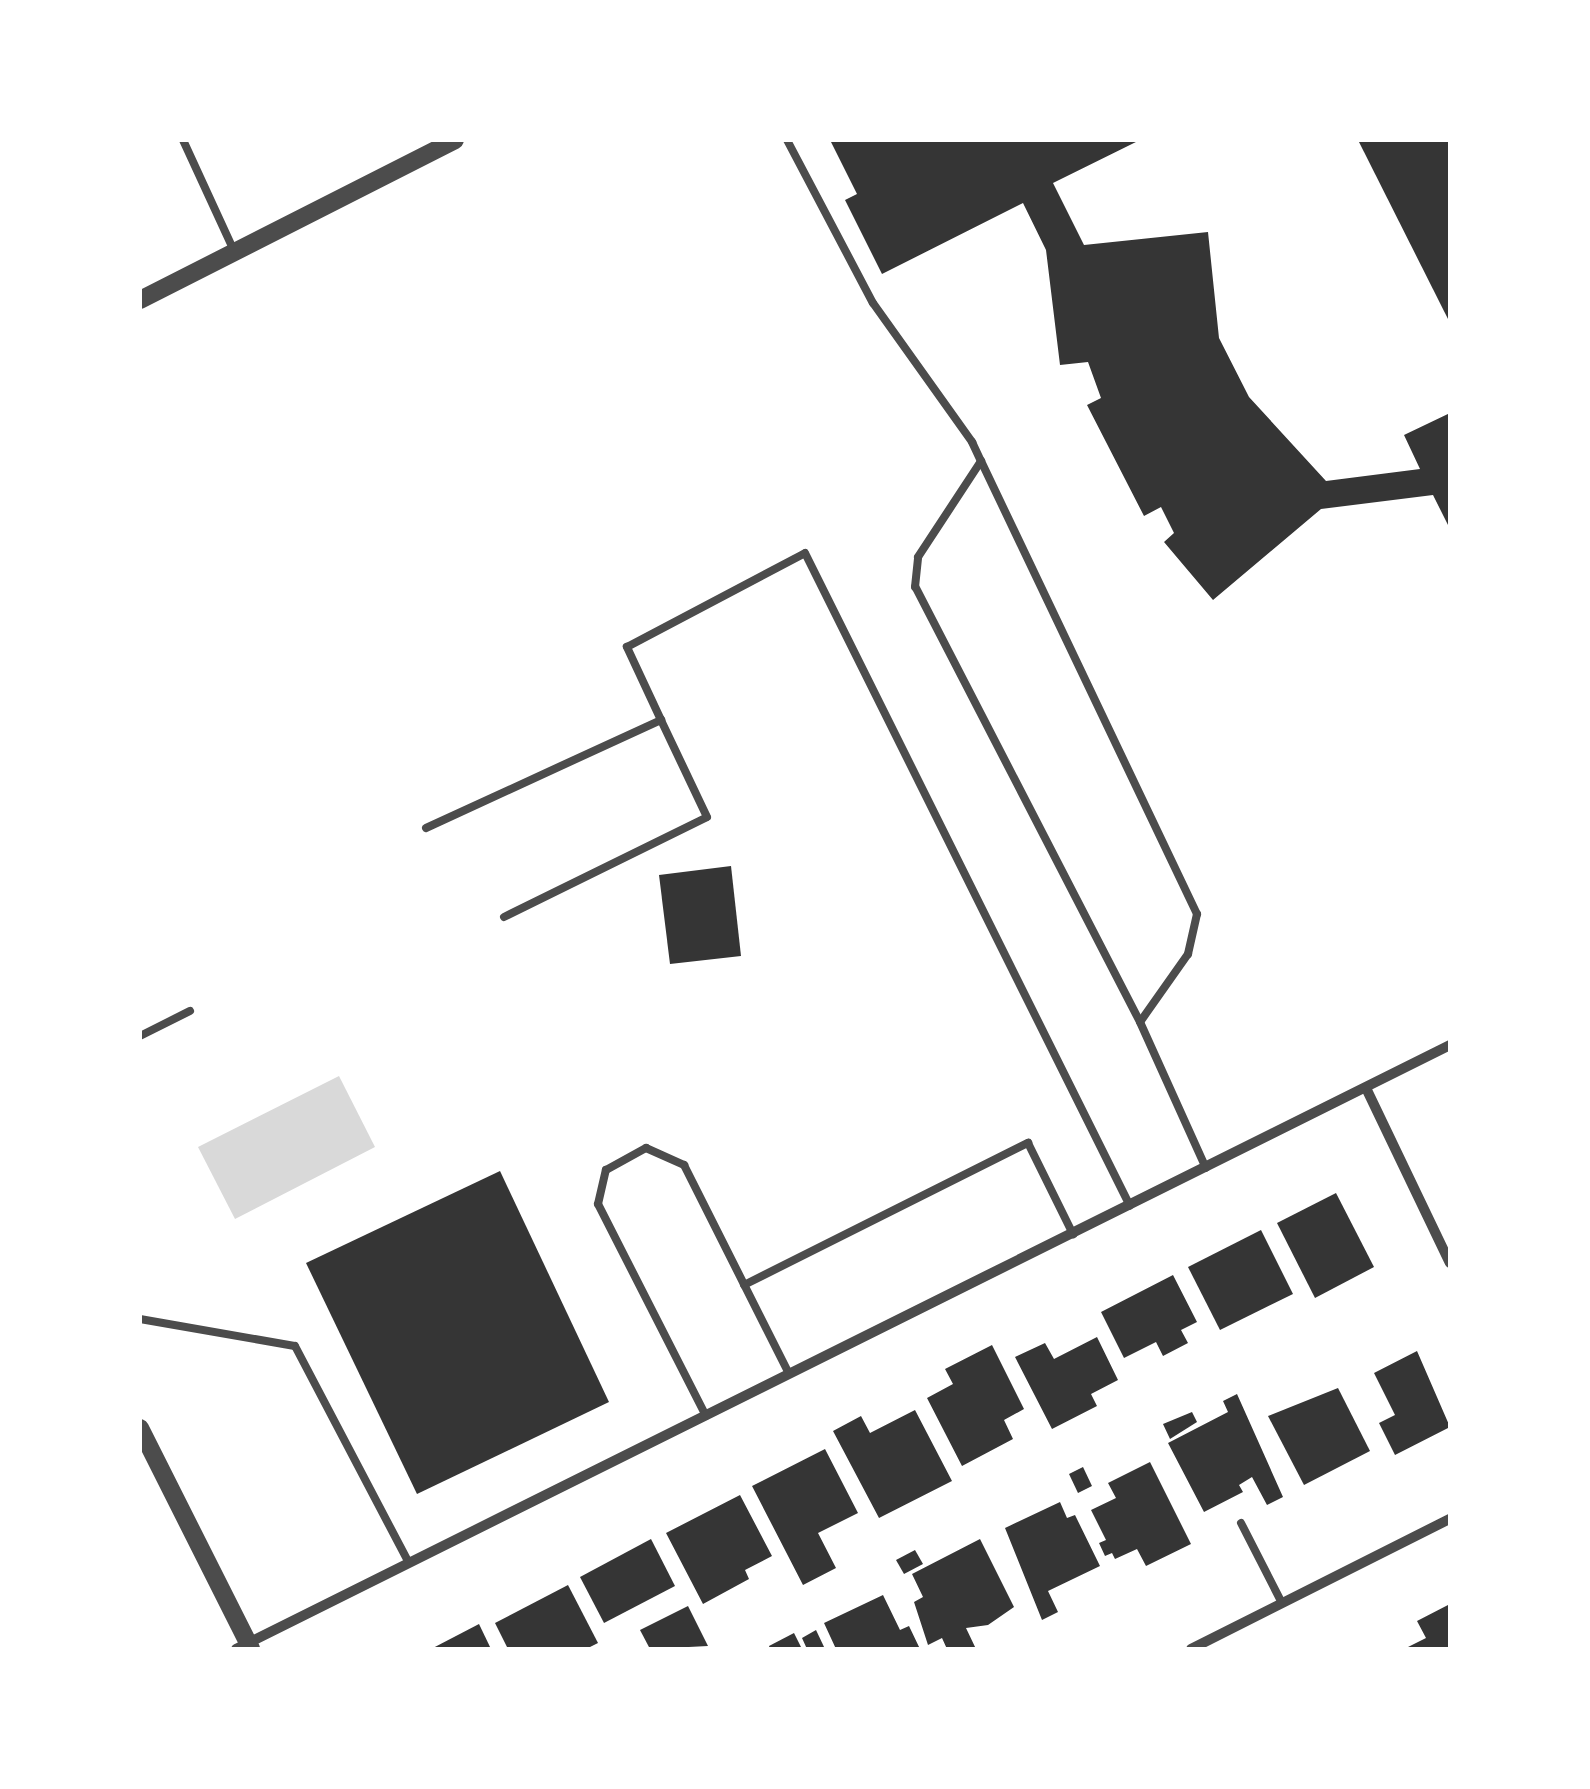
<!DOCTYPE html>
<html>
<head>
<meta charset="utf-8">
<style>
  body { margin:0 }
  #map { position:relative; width:1590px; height:1789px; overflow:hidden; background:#fff; font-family:Raleway,sans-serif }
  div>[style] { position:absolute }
  .water>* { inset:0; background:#d9d9d9 }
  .building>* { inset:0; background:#353535 }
  .service>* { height:8px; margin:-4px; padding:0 4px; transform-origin:4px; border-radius:4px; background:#4c4c4c }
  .minor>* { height:10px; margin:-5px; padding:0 5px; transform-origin:5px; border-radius:5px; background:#4c4c4c }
  .tertiary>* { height:18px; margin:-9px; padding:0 9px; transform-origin:9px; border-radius:9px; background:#4c4c4c }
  span { translate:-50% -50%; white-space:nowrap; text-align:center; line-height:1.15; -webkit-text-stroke:9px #fff; paint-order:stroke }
  .frame { position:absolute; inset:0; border:142px solid #fff; pointer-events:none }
</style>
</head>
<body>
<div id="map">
  <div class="water">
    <div style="clip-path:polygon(339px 1076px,375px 1147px,235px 1219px,198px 1147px)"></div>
  </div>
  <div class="building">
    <div style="clip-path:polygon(830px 140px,1140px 140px,1053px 183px,1084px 245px,1208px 232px,1219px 338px,1249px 397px,1326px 481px,1420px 469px,1404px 435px,1450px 413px,1450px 529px,1433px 495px,1321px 509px,1213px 600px,1164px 542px,1174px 533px,1161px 507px,1144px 516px,1087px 405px,1101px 398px,1088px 362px,1060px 365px,1046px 250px,1023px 203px,882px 274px,845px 200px,857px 194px)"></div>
    <div style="clip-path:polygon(1358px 140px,1450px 140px,1450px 323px)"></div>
    <div style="clip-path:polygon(731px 866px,741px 956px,670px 964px,659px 875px)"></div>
    <div style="clip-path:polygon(500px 1171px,609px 1402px,417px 1494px,306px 1263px)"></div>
    <div style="clip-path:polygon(1336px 1193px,1374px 1267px,1315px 1298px,1277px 1223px)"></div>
    <div style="clip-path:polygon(1261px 1230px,1293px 1294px,1220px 1330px,1188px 1267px)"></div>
    <div style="clip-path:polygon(1173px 1275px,1197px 1322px,1181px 1330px,1188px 1343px,1163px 1356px,1156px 1342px,1124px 1358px,1101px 1312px)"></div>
    <div style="clip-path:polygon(1097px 1337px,1118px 1380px,1091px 1394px,1097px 1406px,1052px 1429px,1015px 1357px,1045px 1343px,1054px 1359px)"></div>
    <div style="clip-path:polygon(992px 1345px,1024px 1409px,1004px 1420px,1013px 1439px,962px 1466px,927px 1398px,953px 1384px,945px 1369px)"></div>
    <div style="clip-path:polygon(1417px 1351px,1450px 1427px,1395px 1455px,1379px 1423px,1395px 1415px,1374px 1373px)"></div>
    <div style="clip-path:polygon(1338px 1388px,1370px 1451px,1304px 1485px,1268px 1416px)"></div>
    <div style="clip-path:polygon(1237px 1394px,1283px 1497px,1267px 1505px,1252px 1477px,1239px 1485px,1243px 1492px,1204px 1512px,1168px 1443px,1228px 1412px,1223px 1401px)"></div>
    <div style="clip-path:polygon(915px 1410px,952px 1481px,879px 1518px,833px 1431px,861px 1416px,870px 1433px)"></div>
    <div style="clip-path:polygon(1192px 1412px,1197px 1422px,1170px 1439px,1163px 1424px)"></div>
    <div style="clip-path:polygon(825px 1449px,858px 1513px,818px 1533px,836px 1568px,803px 1585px,752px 1486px)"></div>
    <div style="clip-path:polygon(1150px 1462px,1191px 1544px,1146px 1566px,1137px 1549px,1115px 1559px,1112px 1553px,1105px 1556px,1099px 1543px,1106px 1540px,1091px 1510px,1116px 1498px,1108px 1483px)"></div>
    <div style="clip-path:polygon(1083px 1467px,1092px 1486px,1078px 1493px,1069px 1474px)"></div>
    <div style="clip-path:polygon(740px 1495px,772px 1556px,745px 1570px,749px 1579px,703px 1604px,666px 1533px)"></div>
    <div style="clip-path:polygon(1060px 1502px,1067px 1518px,1075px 1515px,1100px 1566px,1048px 1591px,1058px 1612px,1042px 1620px,1005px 1528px)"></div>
    <div style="clip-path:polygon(651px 1539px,675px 1586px,604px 1623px,580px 1577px)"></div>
    <div style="clip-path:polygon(980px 1539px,1014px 1607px,988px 1625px,966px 1628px,976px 1649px,947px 1649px,942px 1638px,928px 1645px,914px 1602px,923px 1597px,912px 1574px)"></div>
    <div style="clip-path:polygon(915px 1550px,923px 1564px,904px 1574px,896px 1560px)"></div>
    <div style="clip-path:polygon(568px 1585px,598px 1643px,586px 1649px,508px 1649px,495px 1623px)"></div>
    <div style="clip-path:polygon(883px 1595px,900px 1630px,909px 1626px,920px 1649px,836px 1649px,824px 1623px)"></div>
    <div style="clip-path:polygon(1448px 1605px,1450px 1649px,1404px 1649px,1426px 1638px,1417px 1621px)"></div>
    <div style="clip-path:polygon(688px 1606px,708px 1646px,650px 1649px,640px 1630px)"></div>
    <div style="clip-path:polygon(479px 1624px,491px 1649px,431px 1649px)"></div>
    <div style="clip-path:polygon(816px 1630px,825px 1649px,807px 1649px,802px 1638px)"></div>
    <div style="clip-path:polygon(794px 1633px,802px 1649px,770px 1649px,769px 1646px)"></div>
  </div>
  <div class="service">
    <div style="left:183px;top:140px;width:124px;rotate:65.3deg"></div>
    <div style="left:787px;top:140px;width:184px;rotate:62.2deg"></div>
    <div style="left:873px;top:303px;width:171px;rotate:54.5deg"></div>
    <div style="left:972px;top:442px;width:21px;rotate:65deg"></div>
    <div style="left:981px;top:461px;width:502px;rotate:64.51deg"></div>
    <div style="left:1197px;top:914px;width:41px;rotate:102.7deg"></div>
    <div style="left:1188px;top:954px;width:83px;rotate:125.2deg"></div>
    <div style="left:1140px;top:1022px;width:490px;rotate:-117.3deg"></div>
    <div style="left:915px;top:587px;width:30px;rotate:-84deg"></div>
    <div style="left:918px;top:557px;width:115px;rotate:-56.7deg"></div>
    <div style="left:426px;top:828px;width:259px;rotate:-24.7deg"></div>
    <div style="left:661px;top:720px;width:81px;rotate:-115deg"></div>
    <div style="left:627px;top:647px;width:201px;rotate:-27.8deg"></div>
    <div style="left:805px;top:553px;width:729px;rotate:63.54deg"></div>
    <div style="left:504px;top:917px;width:226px;rotate:-26.2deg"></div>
    <div style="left:707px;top:817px;width:107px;rotate:-115.4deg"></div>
    <div style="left:1140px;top:1022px;width:160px;rotate:65.7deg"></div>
    <div style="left:140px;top:1036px;width:56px;rotate:-26.6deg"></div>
    <div style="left:744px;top:1285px;width:318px;rotate:-26.6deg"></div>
    <div style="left:1028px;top:1143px;width:102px;rotate:63.7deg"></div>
    <div style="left:140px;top:1319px;width:157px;rotate:9.9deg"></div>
    <div style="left:295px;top:1346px;width:245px;rotate:62.3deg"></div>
    <div style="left:706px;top:1416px;width:238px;rotate:-117deg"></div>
    <div style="left:598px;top:1204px;width:35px;rotate:-77deg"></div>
    <div style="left:606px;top:1170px;width:46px;rotate:-28.8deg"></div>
    <div style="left:646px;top:1148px;width:42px;rotate:24.1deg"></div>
    <div style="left:684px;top:1165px;width:234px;rotate:63.3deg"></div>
    <div style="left:1241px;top:1523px;width:90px;rotate:62.9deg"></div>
  </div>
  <div class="minor">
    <div style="left:1366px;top:1088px;width:194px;rotate:64.4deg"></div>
    <div style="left:236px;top:1649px;width:1356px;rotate:-26.45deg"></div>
    <div style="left:1191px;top:1649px;width:290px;rotate:-26.7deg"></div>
  </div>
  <div class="tertiary">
    <div style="left:140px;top:300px;width:353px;rotate:-26.9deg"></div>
    <div style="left:140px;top:1428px;width:247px;rotate:63.3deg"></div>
  </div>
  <div class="frame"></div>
</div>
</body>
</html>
